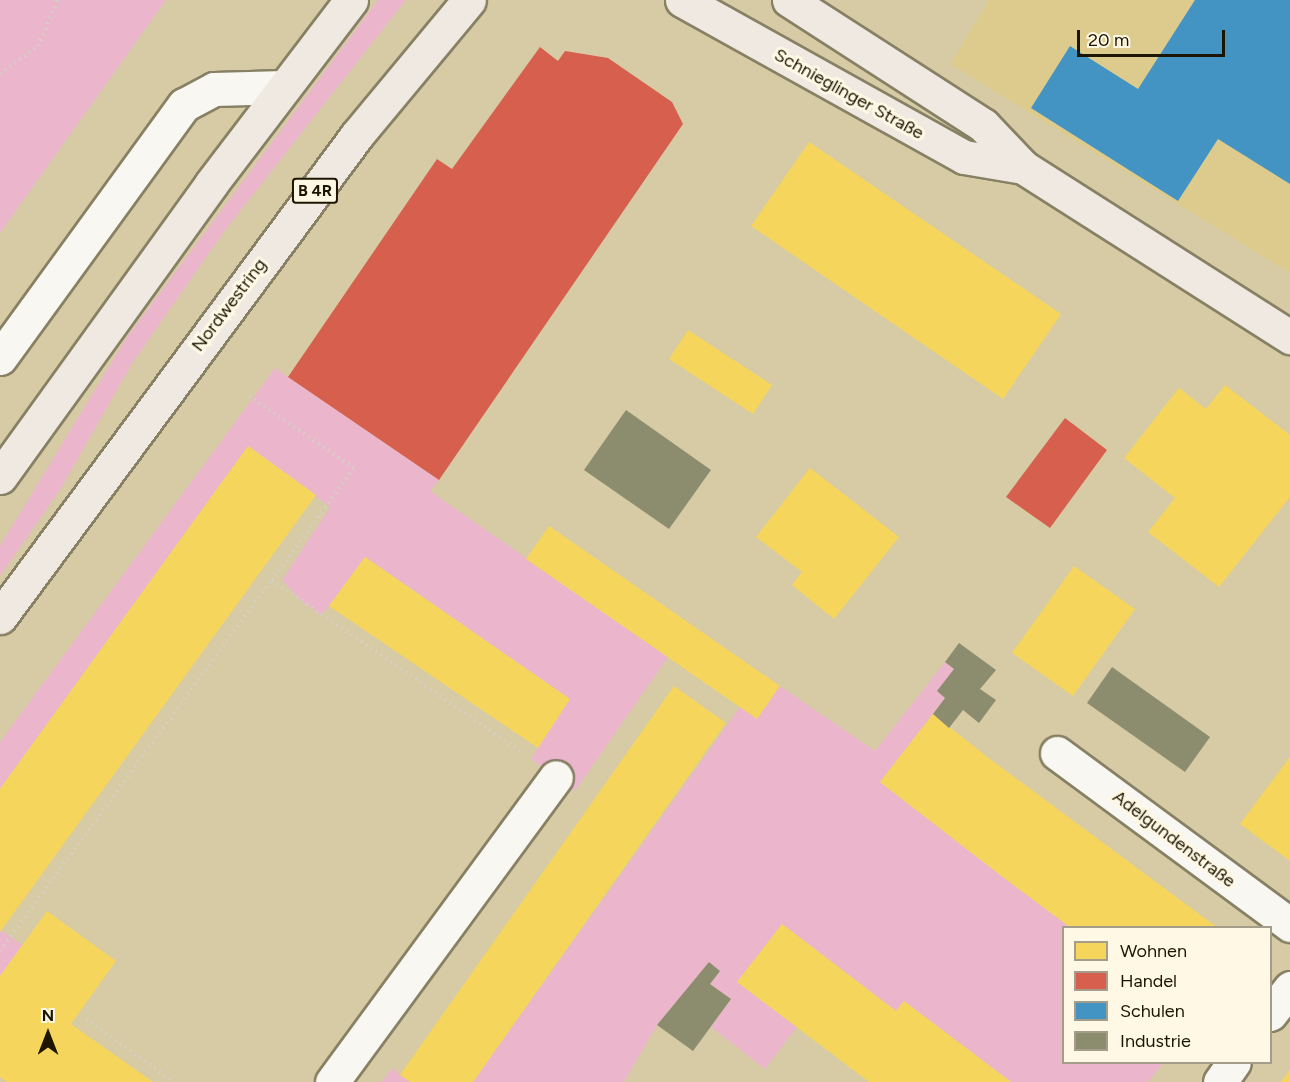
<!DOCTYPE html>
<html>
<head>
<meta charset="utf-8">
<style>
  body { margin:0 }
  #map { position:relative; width:1290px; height:1082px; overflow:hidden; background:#d6cba5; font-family:Figtree,sans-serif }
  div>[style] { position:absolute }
  .built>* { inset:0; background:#ddcb8e }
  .green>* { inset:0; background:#ebb6cc }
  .homes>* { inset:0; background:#f6d55c }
  .shops>* { inset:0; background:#d6604d }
  .schools>* { inset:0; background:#4393c3 }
  .industry>* { inset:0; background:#8c8c6e }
  .path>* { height:4px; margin-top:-2px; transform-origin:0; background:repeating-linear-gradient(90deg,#d4d0c4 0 1.5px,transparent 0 6px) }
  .roads { filter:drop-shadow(2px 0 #878064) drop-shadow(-2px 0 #878064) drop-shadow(0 2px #878064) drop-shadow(0 -2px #878064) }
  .minor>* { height:33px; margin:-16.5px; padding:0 16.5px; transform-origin:16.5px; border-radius:16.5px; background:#f9f7f2 }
  .major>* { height:33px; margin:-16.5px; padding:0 16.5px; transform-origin:16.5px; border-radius:16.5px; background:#f0e9e1 }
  span { translate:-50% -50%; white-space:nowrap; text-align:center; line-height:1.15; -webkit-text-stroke:6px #fef8e4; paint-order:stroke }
  .shield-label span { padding:2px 4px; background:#fef8e4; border:2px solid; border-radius:4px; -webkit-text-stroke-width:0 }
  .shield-label { font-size:16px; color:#1d1500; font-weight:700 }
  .street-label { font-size:18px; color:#1d1500 }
  .legend { position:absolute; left:1062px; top:926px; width:210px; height:138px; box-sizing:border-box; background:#fef8e4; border:2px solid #a49d89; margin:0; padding:8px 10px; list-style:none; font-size:18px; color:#1d1500 }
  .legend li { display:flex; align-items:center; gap:12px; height:30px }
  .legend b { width:30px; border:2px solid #a49d89 }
  .north { position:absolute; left:18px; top:1004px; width:60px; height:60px; -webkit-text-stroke:4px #fef8e4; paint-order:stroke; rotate:0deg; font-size:16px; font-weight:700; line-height:24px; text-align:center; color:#1d1500 }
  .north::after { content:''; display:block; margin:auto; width:21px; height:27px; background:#1d1500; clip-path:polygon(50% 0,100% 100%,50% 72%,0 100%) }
  .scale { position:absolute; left:1077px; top:30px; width:148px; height:27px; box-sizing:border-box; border:3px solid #1d1500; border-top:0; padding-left:8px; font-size:18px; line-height:21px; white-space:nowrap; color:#1d1500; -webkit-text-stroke:4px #fef8e4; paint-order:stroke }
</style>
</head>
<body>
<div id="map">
  <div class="built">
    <div style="clip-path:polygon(989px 0,1290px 0,1290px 273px,950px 64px)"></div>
  </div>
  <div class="green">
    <div style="clip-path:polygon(0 0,166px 0,0 233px)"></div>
    <div style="clip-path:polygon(378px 0,406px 0,226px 229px,133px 362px,60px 490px,0 576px,0 546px,127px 337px)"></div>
    <div style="clip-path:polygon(275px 368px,439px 480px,430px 491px,668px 657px,575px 791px,531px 759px,569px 699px,399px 580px,365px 557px,322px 615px,301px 601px,282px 580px,330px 507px,248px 447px,0 789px,0 742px)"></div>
    <div style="clip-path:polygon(945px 662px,954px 669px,945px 698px,880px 782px,1071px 927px,1064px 928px,1064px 1062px,1163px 1063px,1148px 1082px,1011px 1082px,904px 1001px,896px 1011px,782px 924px,738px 982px,797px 1027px,765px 1069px,711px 1027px,731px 999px,710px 984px,720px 971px,709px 962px,657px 1025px,624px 1082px,473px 1082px,740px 707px,757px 719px,780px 686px,875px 751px)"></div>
    <div style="clip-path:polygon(0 930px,23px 945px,0 976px)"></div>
    <div style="clip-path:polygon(392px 1068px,400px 1075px,410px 1082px,382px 1082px)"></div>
  </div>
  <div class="homes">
    <div style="clip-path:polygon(809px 142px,1061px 314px,1003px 399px,751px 226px)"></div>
    <div style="clip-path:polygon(688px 330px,772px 385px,753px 414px,669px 359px)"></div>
    <div style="clip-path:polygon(1225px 385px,1290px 435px,1290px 497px,1219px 587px,1148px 532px,1175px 498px,1124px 458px,1179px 388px,1206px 409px)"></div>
    <div style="clip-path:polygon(248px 446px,316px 495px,0 932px,0 789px)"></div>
    <div style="clip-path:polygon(810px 468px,899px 537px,834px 619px,792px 585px,802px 572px,756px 537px)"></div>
    <div style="clip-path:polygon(549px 526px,780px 686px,757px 719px,526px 559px)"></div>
    <div style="clip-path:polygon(365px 557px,570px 699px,538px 748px,329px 606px)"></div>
    <div style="clip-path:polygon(1074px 566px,1135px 609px,1073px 696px,1012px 653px)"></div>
    <div style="clip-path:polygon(674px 686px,726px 723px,473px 1082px,410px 1082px,400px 1075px)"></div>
    <div style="clip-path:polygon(933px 714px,990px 759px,1218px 928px,1071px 928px,1000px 875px,880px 782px)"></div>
    <div style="clip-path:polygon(1290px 757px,1290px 861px,1240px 824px)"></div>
    <div style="clip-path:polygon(47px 911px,116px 961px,71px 1024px,153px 1082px,7px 1082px,0 1077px,0 976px)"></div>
    <div style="clip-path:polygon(782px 924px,896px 1011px,904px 1001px,1011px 1082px,869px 1082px,737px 982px)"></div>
    <div style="clip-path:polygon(1290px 1070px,1290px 1082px,1281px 1082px)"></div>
  </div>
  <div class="shops">
    <div style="clip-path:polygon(540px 47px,558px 61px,565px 51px,608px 58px,672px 102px,683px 124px,439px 480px,288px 377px,437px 159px,452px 169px)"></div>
    <div style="clip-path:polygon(1065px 418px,1107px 450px,1050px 528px,1006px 497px)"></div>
  </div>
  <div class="schools">
    <div style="clip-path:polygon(1195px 0,1290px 0,1290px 184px,1218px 139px,1178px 201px,1031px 108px,1070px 46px,1138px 89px)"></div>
  </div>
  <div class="industry">
    <div style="clip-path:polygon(626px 410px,711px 470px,669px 529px,584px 470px)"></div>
    <div style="clip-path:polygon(959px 643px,996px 670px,980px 689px,996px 700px,979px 723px,963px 710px,949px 728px,933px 714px,945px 698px,937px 691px,954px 669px,945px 662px)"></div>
    <div style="clip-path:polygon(1112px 667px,1210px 737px,1185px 772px,1087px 703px)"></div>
    <div style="clip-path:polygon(709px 962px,720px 971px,710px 984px,731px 999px,693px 1051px,657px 1025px)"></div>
  </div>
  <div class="path">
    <div style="left:0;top:74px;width:47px;rotate:-36.4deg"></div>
    <div style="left:38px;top:46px;width:50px;rotate:-66.5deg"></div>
    <div style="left:249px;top:396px;width:127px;rotate:34.4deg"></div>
    <div style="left:354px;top:468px;width:139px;rotate:126.2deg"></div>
    <div style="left:0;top:951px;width:460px;rotate:-53.8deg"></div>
    <div style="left:272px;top:580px;width:303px;rotate:34.6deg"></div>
    <div style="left:86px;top:1019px;width:108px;rotate:35.6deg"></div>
  </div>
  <div class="roads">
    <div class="minor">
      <div style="left:0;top:358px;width:313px;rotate:-54deg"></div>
      <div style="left:184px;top:105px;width:34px;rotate:-28deg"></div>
      <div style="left:214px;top:89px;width:70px;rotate:-1.6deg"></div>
      <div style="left:1057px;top:753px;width:290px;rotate:36.4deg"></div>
      <div style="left:1270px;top:1014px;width:33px;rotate:-52deg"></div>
      <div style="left:332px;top:1082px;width:378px;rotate:-53.7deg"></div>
      <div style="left:1220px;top:1082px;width:24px;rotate:-55deg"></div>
    </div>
    <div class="major">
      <div style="left:682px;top:0;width:323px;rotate:29.1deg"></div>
      <div style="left:964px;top:157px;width:60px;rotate:9.6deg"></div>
      <div style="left:789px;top:0;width:231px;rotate:32.8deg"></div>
      <div style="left:983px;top:125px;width:58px;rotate:46.4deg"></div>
      <div style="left:1023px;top:167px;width:317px;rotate:32.5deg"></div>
      <div style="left:0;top:477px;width:361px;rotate:-54.2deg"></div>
      <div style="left:211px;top:184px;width:231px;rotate:-52.7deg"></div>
      <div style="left:0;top:617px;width:600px;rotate:-53.47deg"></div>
      <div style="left:357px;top:135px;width:175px;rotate:-50.3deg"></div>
    </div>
  </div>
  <div class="shield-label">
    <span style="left:315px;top:191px">B 4R</span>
  </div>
  <div class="street-label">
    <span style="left:849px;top:94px;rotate:29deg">Schnieglinger Straße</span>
    <span style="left:229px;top:305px;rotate:-53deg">Nordwestring</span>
    <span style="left:1174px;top:839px;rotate:37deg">Adelgundenstraße</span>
  </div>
  <ul class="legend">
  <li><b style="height:16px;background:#f6d55c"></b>Wohnen</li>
  <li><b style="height:16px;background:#d6604d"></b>Handel</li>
  <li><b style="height:16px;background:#4393c3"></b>Schulen</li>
  <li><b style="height:16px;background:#8c8c6e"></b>Industrie</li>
  </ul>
  <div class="north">N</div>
  <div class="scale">20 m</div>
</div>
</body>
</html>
